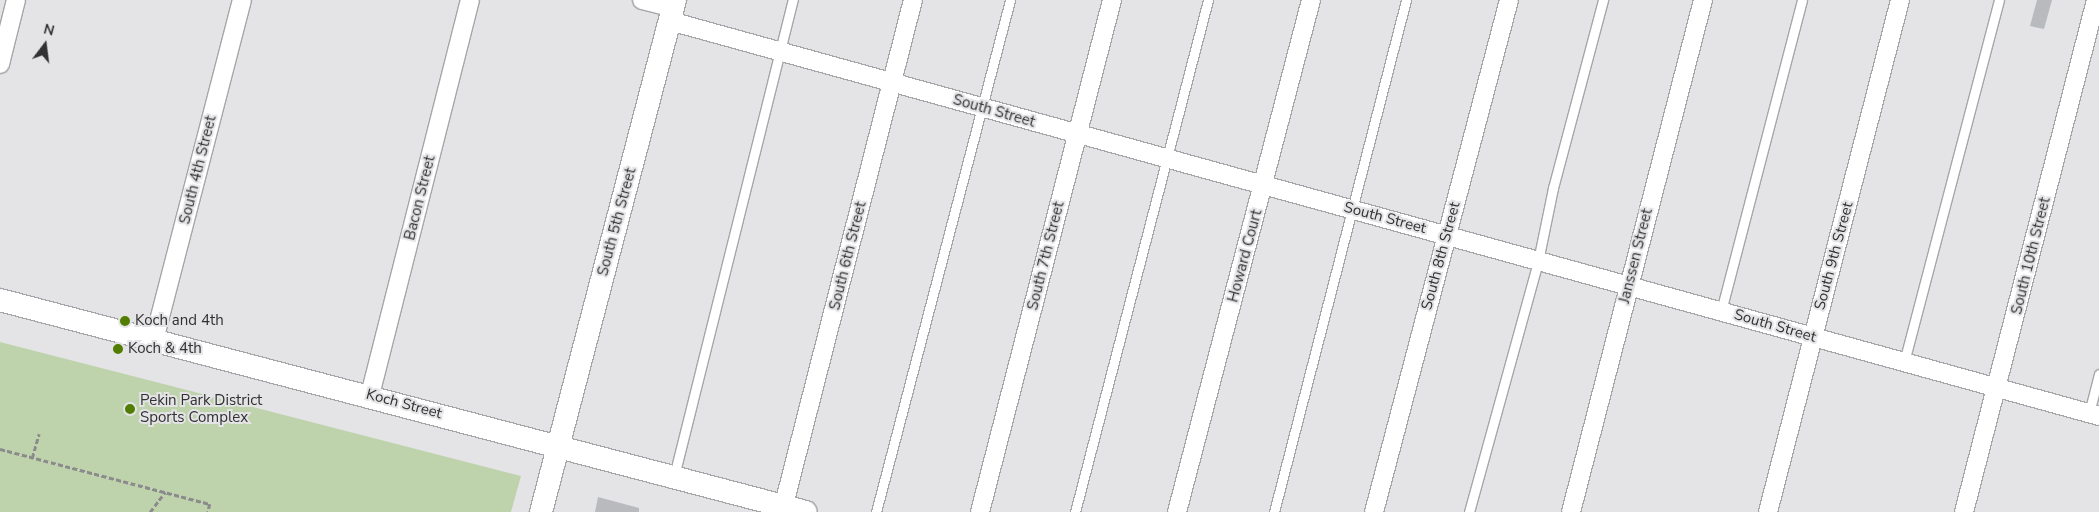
<!DOCTYPE html>
<html>
<head>
<meta charset="utf-8">
<style>
  body { margin:0 }
  #map { position:relative; width:2099px; height:512px; overflow:hidden; background:#e4e4e7; font-family:"Nunito Sans",sans-serif }
  div>[style] { position:absolute }
  .green>* { inset:0; background:#bed3ab }
  .building>* { inset:0; background:#b9babd }
  .path>* { height:2.5px; margin-top:-1.25px; transform-origin:0; background:repeating-linear-gradient(90deg,#8b8b8d 0 5px,transparent 0 7.5px) }
  .roads { filter:drop-shadow(1px 0 #a6a6a9) drop-shadow(-1px 0 #a6a6a9) drop-shadow(0 1px #a6a6a9) drop-shadow(0 -1px #a6a6a9) }
  .service>* { height:9px; margin:-4.5px; padding:0 4.5px; transform-origin:4.5px; border-radius:4.5px; background:#fff }
  .minor>* { height:18px; margin:-9px; padding:0 9px; transform-origin:9px; border-radius:9px; background:#fff }
  .tertiary>* { height:22px; margin:-11px; padding:0 11px; transform-origin:11px; border-radius:11px; background:#fff }
  .dots>* { width:14px; height:14px; translate:-50% -50%; box-sizing:border-box; border:2px solid #e4e4e7; border-radius:50% }
  span { translate:-50% -50%; white-space:nowrap; text-align:center; line-height:1.15; -webkit-text-stroke:4px #e4e4e7; paint-order:stroke }
  .street-label { font-size:15px; color:#313132 }
  .poi-label { font-size:15px; color:#313132 }
  .left { translate:0 -50%; text-align:left }
  .north { position:absolute; left:20px; top:20px; width:50px; height:50px; -webkit-text-stroke:4px #e4e4e7; paint-order:stroke; rotate:15deg; font-size:14px; font-weight:700; line-height:20px; text-align:center; color:#313132 }
  .north::after { content:''; display:block; margin:auto; width:18px; height:22px; background:#313132; clip-path:polygon(50% 0,100% 100%,50% 72%,0 100%) }
</style>
</head>
<body>
<div id="map">
  <div class="green">
    <div style="clip-path:polygon(0 342px,521px 476px,511px 512px,0 512px)"></div>
  </div>
  <div class="building">
    <div style="clip-path:polygon(2037px 0,2052px 0,2044px 29px,2030px 26px)"></div>
    <div style="clip-path:polygon(598px 497px,639px 508px,639px 512px,595px 512px)"></div>
  </div>
  <div class="path">
    <div style="left:0;top:449px;width:217px;rotate:14.7deg"></div>
    <div style="left:210px;top:504px;width:8px;rotate:104deg"></div>
    <div style="left:32px;top:458px;width:25px;rotate:-74deg"></div>
    <div style="left:150px;top:512px;width:25px;rotate:-53deg"></div>
  </div>
  <div class="roads">
    <div class="service">
      <div style="left:1721px;top:311px;width:321px;rotate:-75.4deg"></div>
      <div style="left:1904px;top:362px;width:374px;rotate:-75.3deg"></div>
      <div style="left:2089px;top:413px;width:40px;rotate:-75.6deg"></div>
      <div style="left:674px;top:476px;width:491px;rotate:-76deg"></div>
      <div style="left:876px;top:512px;width:529px;rotate:-75.33deg"></div>
      <div style="left:1075px;top:512px;width:529px;rotate:-75.44deg"></div>
      <div style="left:1274px;top:512px;width:529px;rotate:-75.54deg"></div>
      <div style="left:1469px;top:512px;width:260px;rotate:-74.6deg"></div>
      <div style="left:1538px;top:261px;width:75px;rotate:-78.4deg"></div>
      <div style="left:1553px;top:188px;width:195px;rotate:-75.1deg"></div>
    </div>
    <div class="minor">
      <div style="left:642px;top:0;width:32px;rotate:14deg"></div>
      <div style="left:670px;top:21px;width:1483px;rotate:15.45deg"></div>
      <div style="left:0;top:64px;width:66px;rotate:-76deg"></div>
      <div style="left:154px;top:340px;width:351px;rotate:-75.5deg"></div>
      <div style="left:370px;top:395px;width:407px;rotate:-75.8deg"></div>
      <div style="left:782px;top:512px;width:528px;rotate:-75.65deg"></div>
      <div style="left:980px;top:512px;width:529px;rotate:-75.54deg"></div>
      <div style="left:1177px;top:512px;width:529px;rotate:-75.33deg"></div>
      <div style="left:1374px;top:512px;width:529px;rotate:-75.23deg"></div>
      <div style="left:1571px;top:512px;width:529px;rotate:-75.54deg"></div>
      <div style="left:1768px;top:512px;width:529px;rotate:-75.54deg"></div>
      <div style="left:1964px;top:512px;width:529px;rotate:-75.54deg"></div>
    </div>
    <div class="tertiary">
      <div style="left:0;top:300px;width:833px;rotate:14.74deg"></div>
      <div style="left:541px;top:512px;width:529px;rotate:-75.33deg"></div>
    </div>
  </div>
  <div class="dots">
    <div style="left:125px;top:321px;background:#517d01"></div>
    <div style="left:118px;top:349px;background:#517d01"></div>
    <div style="left:130px;top:409px;background:#517d01"></div>
  </div>
  <div class="street-label">
    <span style="left:994px;top:111px;rotate:16deg">South Street</span>
    <span style="left:198px;top:170px;rotate:-76deg">South 4th Street</span>
    <span style="left:420px;top:198px;rotate:-76deg">Bacon Street</span>
    <span style="left:1385px;top:218px;rotate:15deg">South Street</span>
    <span style="left:617px;top:222px;rotate:-75deg">South 5th Street</span>
    <span style="left:848px;top:256px;rotate:-76deg">South 6th Street</span>
    <span style="left:1046px;top:256px;rotate:-76deg">South 7th Street</span>
    <span style="left:1245px;top:256px;rotate:-75deg">Howard Court</span>
    <span style="left:1441px;top:256px;rotate:-75deg">South 8th Street</span>
    <span style="left:1636px;top:256px;rotate:-76deg">Janssen Street</span>
    <span style="left:1834px;top:256px;rotate:-75deg">South 9th Street</span>
    <span style="left:2031px;top:256px;rotate:-76deg">South 10th Street</span>
    <span style="left:1775px;top:326px;rotate:16deg">South Street</span>
    <span style="left:404px;top:404px;rotate:15deg">Koch Street</span>
  </div>
  <div class="poi-label">
    <span class="left" style="left:135px;top:321px">Koch and 4th</span>
    <span class="left" style="left:128px;top:349px">Koch &amp; 4th</span>
    <span class="left" style="left:140px;top:409px">Pekin Park District<br>Sports Complex</span>
  </div>
  <div class="north">N</div>
</div>
</body>
</html>
